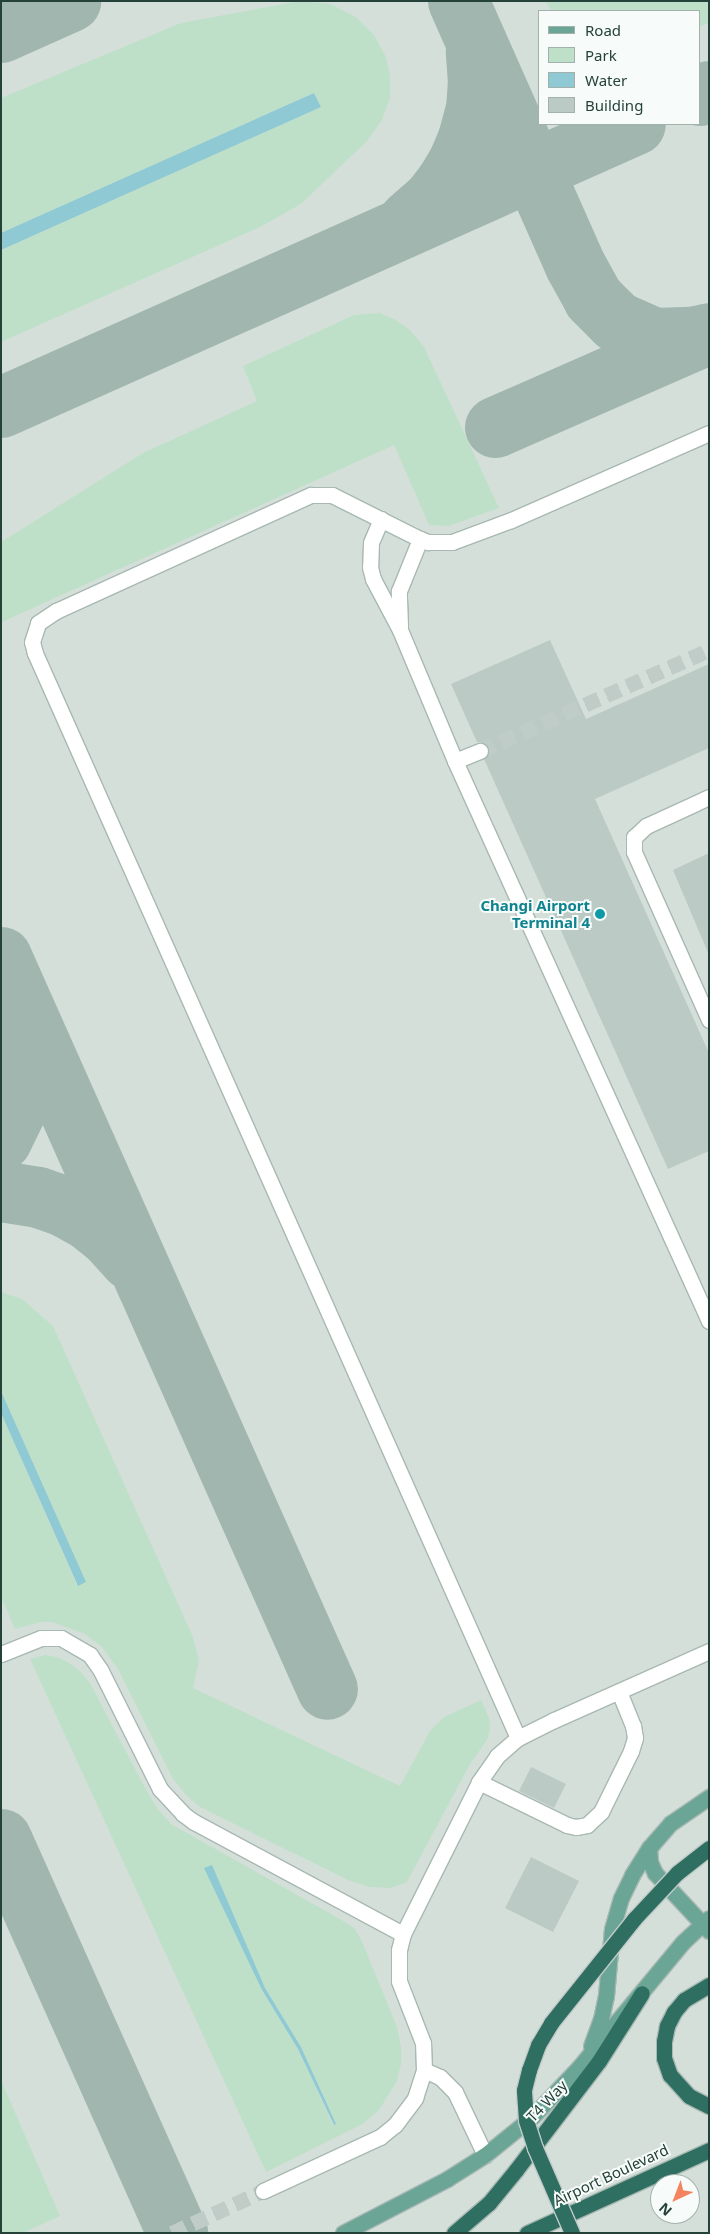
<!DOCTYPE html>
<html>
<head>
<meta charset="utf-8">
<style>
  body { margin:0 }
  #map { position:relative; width:710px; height:2234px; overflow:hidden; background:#e6efeb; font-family:"Noto Sans",sans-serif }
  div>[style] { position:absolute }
  .built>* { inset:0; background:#d4dfda }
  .green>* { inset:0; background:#bfe0c8 }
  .water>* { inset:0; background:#8ec9d4 }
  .taxiway>* { height:61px; margin:-30.5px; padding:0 30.5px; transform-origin:30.5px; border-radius:30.5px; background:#a2b6b0 }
  .building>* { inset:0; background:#bbcac4 }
  .minor-tunnel>* { height:15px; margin-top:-7.5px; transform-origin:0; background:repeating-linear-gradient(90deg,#bfccc8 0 15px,transparent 0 23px) }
  .roads { filter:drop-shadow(1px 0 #a8b8b2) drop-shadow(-1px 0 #a8b8b2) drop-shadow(0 1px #a8b8b2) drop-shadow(0 -1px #a8b8b2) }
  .minor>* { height:15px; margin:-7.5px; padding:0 7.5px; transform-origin:7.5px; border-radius:7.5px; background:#fff }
  .major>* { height:15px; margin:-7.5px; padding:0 7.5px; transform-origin:7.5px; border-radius:7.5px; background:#6aa596 }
  .highway>* { height:15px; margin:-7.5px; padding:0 7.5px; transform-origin:7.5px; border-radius:7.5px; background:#2f6f62 }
  .bridges { filter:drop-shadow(1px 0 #c2cac8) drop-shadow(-1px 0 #c2cac8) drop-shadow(0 1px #c2cac8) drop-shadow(0 -1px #c2cac8) }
  .highway-bridge>* { height:15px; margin:-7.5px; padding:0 7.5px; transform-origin:7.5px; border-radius:7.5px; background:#2f6f62 }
  .dots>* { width:14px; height:14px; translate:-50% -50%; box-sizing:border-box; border:2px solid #f7fbf9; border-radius:50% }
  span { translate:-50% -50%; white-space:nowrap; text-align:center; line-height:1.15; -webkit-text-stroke:4px #f7fbf9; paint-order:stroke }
  .culture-label { font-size:15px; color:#0d838f; font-weight:700 }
  .right { translate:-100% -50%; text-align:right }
  .street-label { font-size:15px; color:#24423a }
  .frame { position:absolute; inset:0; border:2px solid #24423a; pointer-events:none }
  .legend { position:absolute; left:538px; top:10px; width:162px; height:115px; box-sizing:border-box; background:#f7fbf9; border:1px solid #a3b1ad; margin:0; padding:6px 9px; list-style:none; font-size:15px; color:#24423a }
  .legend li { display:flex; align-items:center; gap:10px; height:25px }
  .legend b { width:25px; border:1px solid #a3b1ad }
  .north { position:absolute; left:650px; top:2174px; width:50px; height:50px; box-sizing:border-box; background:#f7fbf9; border:1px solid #a3b1ad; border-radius:50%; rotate:223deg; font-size:14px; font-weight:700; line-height:20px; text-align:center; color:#24423a }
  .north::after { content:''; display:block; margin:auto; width:18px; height:22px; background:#f4845f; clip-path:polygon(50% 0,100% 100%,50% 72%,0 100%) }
</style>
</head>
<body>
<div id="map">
  <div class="built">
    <div style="clip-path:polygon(evenodd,1px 1px,709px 1px,709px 2233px,1px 2233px,1px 1px,539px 11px,699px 11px,699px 124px,539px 124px,539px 11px,1px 1px,660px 2184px,690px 2184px,690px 2214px,660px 2214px,660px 2184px)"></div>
  </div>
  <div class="green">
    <div style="clip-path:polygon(300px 1px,330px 4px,356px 17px,374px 35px,386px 57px,390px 76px,390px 98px,382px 120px,367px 141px,301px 204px,260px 227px,1px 342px,1px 250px,321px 107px,314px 93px,1px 233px,1px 98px,181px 23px)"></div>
    <div style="clip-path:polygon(545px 1px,709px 1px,709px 23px,699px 27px,699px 11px,552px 11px)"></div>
    <div style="clip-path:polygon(380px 313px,396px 320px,411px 331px,424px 347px,499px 508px,449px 526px,429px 525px,394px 445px,2px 622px,1px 542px,143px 453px,257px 401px,243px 366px,354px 315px)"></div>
    <div style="clip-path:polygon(1px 1292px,22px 1299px,53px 1326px,193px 1637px,199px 1661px,193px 1688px,400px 1786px,430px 1731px,444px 1717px,481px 1700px,489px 1718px,490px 1730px,487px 1740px,470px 1764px,407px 1882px,391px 1888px,370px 1887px,348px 1880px,200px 1807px,187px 1796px,173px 1779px,118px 1669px,102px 1647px,85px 1634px,52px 1622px,41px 1622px,15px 1629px,1px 1596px,1px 1413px,77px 1585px,86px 1582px,1px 1391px)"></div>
    <div style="clip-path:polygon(evenodd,45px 1655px,57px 1657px,68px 1662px,81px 1672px,90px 1683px,144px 1786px,157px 1808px,171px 1824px,340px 1919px,354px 1928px,361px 1939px,397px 2027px,401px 2047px,401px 2064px,397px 2081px,379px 2110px,363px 2124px,266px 2172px,30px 1659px,45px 1655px,205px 1868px,265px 1988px,301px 2047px,336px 2124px,333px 2125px,298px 2049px,262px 1990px,205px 1868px)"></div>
    <div style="clip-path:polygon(1px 2080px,60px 2216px,23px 2233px,1px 2233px)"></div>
  </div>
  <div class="water">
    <div style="clip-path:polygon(314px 93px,321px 107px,1px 250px,1px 233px)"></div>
    <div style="clip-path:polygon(1px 1391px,86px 1582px,78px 1586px,1px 1413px)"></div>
    <div style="clip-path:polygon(212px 1865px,265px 1988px,301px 2047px,336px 2124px,334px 2125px,298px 2049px,262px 1990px,204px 1868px)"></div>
  </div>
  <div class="taxiway">
    <div style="left:458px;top:1px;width:289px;rotate:66.1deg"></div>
    <div style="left:575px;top:265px;width:38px;rotate:61deg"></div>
    <div style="left:593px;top:298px;width:33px;rotate:45deg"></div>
    <div style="left:616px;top:321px;width:42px;rotate:24.1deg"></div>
    <div style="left:654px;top:338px;width:38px;rotate:-2deg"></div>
    <div style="left:692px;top:337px;width:17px;rotate:-13deg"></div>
    <div style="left:1px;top:32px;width:76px;rotate:-24.2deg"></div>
    <div style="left:699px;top:95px;width:11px;rotate:-22deg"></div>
    <div style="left:409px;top:220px;width:30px;rotate:-41deg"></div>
    <div style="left:432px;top:200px;width:23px;rotate:-52deg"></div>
    <div style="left:446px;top:182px;width:23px;rotate:-59deg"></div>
    <div style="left:458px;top:162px;width:26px;rotate:-67deg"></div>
    <div style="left:468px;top:138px;width:30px;rotate:-75deg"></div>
    <div style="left:476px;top:109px;width:26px;rotate:-86deg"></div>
    <div style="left:478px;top:83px;width:32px;rotate:-94deg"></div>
    <div style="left:1px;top:407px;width:694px;rotate:-24.05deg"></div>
    <div style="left:495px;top:427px;width:224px;rotate:-23.7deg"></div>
    <div style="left:1px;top:957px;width:801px;rotate:65.99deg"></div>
    <div style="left:1px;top:1140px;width:39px;rotate:-64deg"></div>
    <div style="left:18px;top:1105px;width:29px;rotate:-78deg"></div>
    <div style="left:24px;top:1077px;width:29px;rotate:-84deg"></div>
    <div style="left:27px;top:1048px;width:29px;rotate:-96deg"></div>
    <div style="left:1px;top:1191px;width:37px;rotate:9deg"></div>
    <div style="left:38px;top:1197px;width:28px;rotate:19deg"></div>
    <div style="left:64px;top:1206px;width:29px;rotate:29deg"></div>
    <div style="left:89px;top:1220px;width:26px;rotate:39deg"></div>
    <div style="left:109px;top:1236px;width:31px;rotate:48deg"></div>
    <div style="left:1px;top:1839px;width:432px;rotate:65.9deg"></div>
  </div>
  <div class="building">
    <div style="clip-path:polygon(550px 640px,586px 719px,709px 664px,709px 748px,595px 799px,709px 1053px,709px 1151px,668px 1169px,484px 759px,489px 753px,488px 747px,482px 742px,477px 742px,451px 684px)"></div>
    <div style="clip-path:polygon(709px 853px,709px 955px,673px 870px)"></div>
    <div style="clip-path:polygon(531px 1767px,566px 1784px,554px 1808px,519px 1791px)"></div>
    <div style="clip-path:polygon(531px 1857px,579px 1881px,553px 1932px,505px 1908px)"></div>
  </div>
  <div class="minor-tunnel">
    <div style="left:480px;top:751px;width:250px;rotate:-23.8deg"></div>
    <div style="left:172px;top:2233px;width:100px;rotate:-24.8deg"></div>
  </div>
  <div class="roads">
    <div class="minor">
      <div style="left:381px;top:519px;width:26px;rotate:113deg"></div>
      <div style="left:371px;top:543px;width:24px;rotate:92deg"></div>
      <div style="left:370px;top:567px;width:12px;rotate:76deg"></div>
      <div style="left:373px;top:579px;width:58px;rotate:62.1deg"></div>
      <div style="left:400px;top:630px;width:142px;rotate:67.2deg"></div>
      <div style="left:455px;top:761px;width:615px;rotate:65.6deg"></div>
      <div style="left:400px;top:626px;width:35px;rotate:-92deg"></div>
      <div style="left:399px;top:591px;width:56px;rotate:-68deg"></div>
      <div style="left:455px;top:761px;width:27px;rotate:-22deg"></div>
      <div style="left:709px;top:797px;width:69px;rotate:155.3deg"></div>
      <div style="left:646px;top:826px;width:16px;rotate:137deg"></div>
      <div style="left:634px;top:837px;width:15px;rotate:90deg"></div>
      <div style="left:634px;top:852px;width:184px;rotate:65.9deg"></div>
      <div style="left:1px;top:1654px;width:43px;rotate:-21.8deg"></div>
      <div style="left:41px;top:1638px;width:20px"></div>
      <div style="left:61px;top:1638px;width:34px;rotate:30deg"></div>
      <div style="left:90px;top:1655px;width:19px;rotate:55deg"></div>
      <div style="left:101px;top:1671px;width:132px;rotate:63.4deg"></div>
      <div style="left:160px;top:1789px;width:34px;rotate:47deg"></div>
      <div style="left:183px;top:1814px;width:14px;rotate:36deg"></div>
      <div style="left:194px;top:1822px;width:237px;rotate:28.2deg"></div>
      <div style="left:518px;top:1738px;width:1188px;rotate:-114deg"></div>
      <div style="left:35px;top:653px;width:11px;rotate:-105deg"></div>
      <div style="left:32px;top:642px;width:20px;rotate:-72deg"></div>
      <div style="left:38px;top:623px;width:22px;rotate:-34deg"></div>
      <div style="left:56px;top:611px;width:280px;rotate:-24.5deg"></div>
      <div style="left:311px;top:495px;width:21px"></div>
      <div style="left:332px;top:495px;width:98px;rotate:26.6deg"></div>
      <div style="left:420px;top:539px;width:9px;rotate:21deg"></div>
      <div style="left:428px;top:542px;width:24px"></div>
      <div style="left:452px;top:542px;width:63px;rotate:-20.4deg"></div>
      <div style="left:511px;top:520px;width:216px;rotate:-23.7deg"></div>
      <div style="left:479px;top:1782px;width:98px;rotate:26deg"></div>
      <div style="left:567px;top:1825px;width:9px;rotate:13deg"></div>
      <div style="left:576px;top:1827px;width:11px;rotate:-10deg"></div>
      <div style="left:587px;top:1825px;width:19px;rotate:-43deg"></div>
      <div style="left:601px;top:1812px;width:68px;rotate:-63.8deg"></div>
      <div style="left:631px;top:1751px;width:14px;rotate:-73deg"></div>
      <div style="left:635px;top:1738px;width:12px;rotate:-99deg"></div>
      <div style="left:633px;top:1726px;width:37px;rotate:-112deg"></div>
      <div style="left:424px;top:2070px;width:17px;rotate:24deg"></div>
      <div style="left:440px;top:2077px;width:21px;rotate:45deg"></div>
      <div style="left:455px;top:2092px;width:70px;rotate:64.5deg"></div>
      <div style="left:263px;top:2191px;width:129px;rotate:-24.8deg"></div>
      <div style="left:380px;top:2137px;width:19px;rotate:-39deg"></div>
      <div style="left:395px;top:2125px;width:34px;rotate:-53deg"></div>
      <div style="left:415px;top:2098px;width:29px;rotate:-72deg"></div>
      <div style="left:424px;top:2070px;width:27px;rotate:-92deg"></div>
      <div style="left:423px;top:2043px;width:66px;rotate:-111.2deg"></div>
      <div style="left:399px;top:1981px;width:31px;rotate:-90deg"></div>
      <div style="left:399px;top:1950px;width:16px;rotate:-76deg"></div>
      <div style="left:403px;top:1934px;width:170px;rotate:-63.4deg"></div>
      <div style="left:479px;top:1782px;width:32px;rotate:-55deg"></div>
      <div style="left:497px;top:1756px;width:28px;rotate:-41deg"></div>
      <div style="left:518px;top:1738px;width:40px;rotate:-26.6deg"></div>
      <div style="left:554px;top:1720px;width:170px;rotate:-24deg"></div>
    </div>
    <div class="major">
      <div style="left:649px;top:1848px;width:14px;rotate:86deg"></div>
      <div style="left:650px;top:1862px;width:12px;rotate:66deg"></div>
      <div style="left:655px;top:1873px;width:79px;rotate:47deg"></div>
      <div style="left:591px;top:2046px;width:29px;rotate:-70deg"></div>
      <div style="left:601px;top:2019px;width:24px;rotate:-78deg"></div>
      <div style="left:606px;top:1996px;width:67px;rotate:-84.9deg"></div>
      <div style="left:612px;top:1929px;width:32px;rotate:-74deg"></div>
      <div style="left:621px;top:1898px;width:25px;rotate:-64deg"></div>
      <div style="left:632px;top:1875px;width:32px;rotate:-58deg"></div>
      <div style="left:649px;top:1848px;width:33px;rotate:-49deg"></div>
      <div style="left:671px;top:1823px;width:46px;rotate:-34.4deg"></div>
      <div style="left:343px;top:2233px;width:117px;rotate:-27.4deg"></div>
      <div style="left:447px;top:2179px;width:45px;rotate:-32.3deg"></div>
      <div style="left:485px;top:2155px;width:60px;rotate:-39deg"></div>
      <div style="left:532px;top:2117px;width:70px;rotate:-46.7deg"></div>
      <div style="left:580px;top:2066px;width:161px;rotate:-50.3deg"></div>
      <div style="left:683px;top:1942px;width:35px;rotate:-43deg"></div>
    </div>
    <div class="highway">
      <div style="left:709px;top:1985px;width:29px;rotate:149deg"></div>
      <div style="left:684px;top:2000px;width:16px;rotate:130deg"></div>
      <div style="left:674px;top:2012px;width:16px;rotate:117deg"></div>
      <div style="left:667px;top:2026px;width:16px;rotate:101deg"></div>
      <div style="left:664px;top:2042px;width:16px;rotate:90deg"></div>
      <div style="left:664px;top:2058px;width:18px;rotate:71deg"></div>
      <div style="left:670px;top:2075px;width:28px;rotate:48deg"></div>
      <div style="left:689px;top:2096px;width:22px;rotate:27deg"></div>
      <div style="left:454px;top:2233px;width:46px;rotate:-40.6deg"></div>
      <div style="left:489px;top:2203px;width:43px;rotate:-50.7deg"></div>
      <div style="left:516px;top:2170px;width:137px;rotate:-52.7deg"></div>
      <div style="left:599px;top:2061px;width:80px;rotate:-57.7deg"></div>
      <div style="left:527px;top:2233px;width:200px;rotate:-24.5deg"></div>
    </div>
  </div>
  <div class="bridges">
    <div class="highway-bridge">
      <div style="left:572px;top:2233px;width:93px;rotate:-113.5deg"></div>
      <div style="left:535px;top:2148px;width:29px;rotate:-108deg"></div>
      <div style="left:526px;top:2120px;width:30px;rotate:-94deg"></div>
      <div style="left:524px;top:2090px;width:21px;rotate:-76deg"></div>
      <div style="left:529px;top:2070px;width:27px;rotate:-70deg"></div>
      <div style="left:538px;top:2045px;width:26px;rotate:-59deg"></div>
      <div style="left:551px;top:2023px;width:133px;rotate:-51.4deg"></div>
      <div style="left:634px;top:1919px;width:63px;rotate:-46.9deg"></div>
      <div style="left:677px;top:1873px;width:41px;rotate:-38deg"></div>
    </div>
  </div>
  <div class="dots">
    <div style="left:600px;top:914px;background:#0f9aa8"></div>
  </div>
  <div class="culture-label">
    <span class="right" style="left:590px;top:914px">Changi Airport<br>Terminal 4</span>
  </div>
  <div class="street-label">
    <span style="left:547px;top:2101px;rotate:-46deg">T4 Way</span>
    <span style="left:611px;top:2175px;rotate:-25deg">Airport Boulevard</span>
  </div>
  <div class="frame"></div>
  <ul class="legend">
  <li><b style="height:6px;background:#6aa596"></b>Road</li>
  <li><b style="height:14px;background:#bfe0c8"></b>Park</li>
  <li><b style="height:14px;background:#8ec9d4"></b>Water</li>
  <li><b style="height:14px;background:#bbcac4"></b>Building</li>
  </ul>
  <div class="north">N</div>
</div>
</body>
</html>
